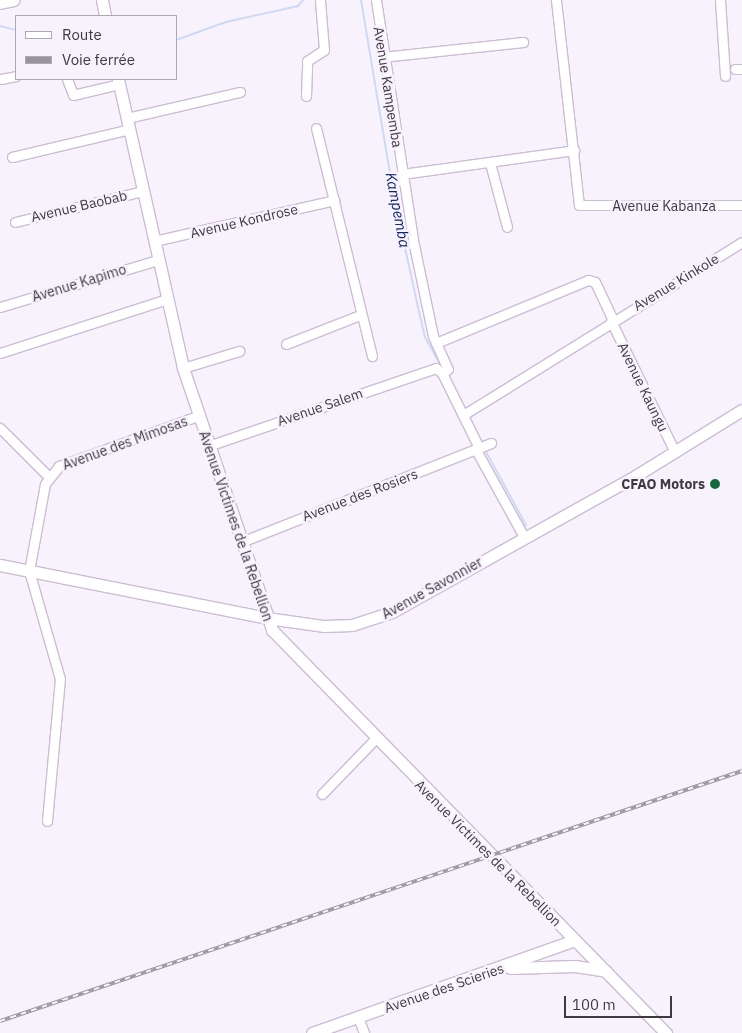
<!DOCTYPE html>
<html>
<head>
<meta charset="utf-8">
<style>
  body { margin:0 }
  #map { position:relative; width:742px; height:1033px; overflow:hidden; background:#f8f2fc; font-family:"IBM Plex Sans",sans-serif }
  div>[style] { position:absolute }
  .stream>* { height:2px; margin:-1px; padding:0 1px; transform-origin:1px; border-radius:1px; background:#cddaf4 }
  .roads { filter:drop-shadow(1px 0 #cdbcd7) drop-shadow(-1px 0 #cdbcd7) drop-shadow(0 1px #cdbcd7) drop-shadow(0 -1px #cdbcd7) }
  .minor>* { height:9px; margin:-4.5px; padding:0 4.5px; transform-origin:4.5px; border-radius:4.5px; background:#fff }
  .tertiary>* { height:11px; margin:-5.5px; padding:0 5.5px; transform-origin:5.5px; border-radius:5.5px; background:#fff }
  .secondary>* { height:12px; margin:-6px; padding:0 6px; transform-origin:6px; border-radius:6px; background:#fff }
  .rail>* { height:4px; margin-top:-2px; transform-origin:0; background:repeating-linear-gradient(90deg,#f8f2fc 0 5.5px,#9a949e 0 11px); box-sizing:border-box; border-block:1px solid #9a949e }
  .dots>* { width:14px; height:14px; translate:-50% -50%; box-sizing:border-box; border:2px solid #f8f2fc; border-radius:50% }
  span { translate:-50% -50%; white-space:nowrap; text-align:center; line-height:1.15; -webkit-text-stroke:5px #f8f2fc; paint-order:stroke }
  .street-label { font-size:14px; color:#3f3943 }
  .poi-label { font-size:14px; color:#3f3943; font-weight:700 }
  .right { translate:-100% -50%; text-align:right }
  .water-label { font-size:15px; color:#0f2870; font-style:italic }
  .legend { position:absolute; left:15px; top:15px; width:162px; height:65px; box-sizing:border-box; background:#f8f2fc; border:1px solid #aea8b2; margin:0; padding:6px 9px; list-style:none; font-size:15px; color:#3f3943 }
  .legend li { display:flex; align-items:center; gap:10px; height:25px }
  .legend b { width:25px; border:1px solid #aea8b2 }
  .scale { position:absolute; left:564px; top:996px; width:108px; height:22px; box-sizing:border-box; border:2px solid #3f3943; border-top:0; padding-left:6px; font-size:15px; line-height:18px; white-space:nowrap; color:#3f3943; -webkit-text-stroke:4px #f8f2fc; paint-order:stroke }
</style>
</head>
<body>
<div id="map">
  <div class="stream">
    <div style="left:361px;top:0;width:201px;rotate:80.5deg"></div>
    <div style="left:394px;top:198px;width:107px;rotate:77.6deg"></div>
    <div style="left:417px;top:303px;width:35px;rotate:77deg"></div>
    <div style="left:425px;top:337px;width:35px;rotate:61deg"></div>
    <div style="left:0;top:26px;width:16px;rotate:14deg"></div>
    <div style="left:176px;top:40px;width:53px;rotate:-19.8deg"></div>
    <div style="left:226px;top:22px;width:74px;rotate:-12.5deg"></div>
    <div style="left:298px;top:6px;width:8px;rotate:-50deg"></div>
    <div style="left:484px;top:448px;width:88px;rotate:61.4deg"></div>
  </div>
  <div class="roads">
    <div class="minor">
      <div style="left:376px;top:0;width:248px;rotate:81.2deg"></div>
      <div style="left:414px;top:245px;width:93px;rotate:78.2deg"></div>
      <div style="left:433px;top:336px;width:36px;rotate:66deg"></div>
      <div style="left:448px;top:369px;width:7px;rotate:146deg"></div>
      <div style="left:556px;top:0;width:206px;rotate:83.6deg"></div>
      <div style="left:579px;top:205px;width:163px"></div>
      <div style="left:720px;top:0;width:76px;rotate:86.2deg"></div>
      <div style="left:382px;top:57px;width:142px;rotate:-6.1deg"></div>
      <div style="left:735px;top:69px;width:7px"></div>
      <div style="left:1px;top:79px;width:15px;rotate:-11deg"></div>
      <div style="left:67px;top:79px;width:17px;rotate:69deg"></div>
      <div style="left:73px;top:95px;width:47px;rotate:-13.4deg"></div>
      <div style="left:306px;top:96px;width:35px;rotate:-88deg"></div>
      <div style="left:307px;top:61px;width:20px;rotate:-33deg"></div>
      <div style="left:324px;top:50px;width:50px;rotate:-94.6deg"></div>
      <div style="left:127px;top:118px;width:116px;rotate:-13deg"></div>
      <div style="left:316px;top:128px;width:235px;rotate:76.2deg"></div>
      <div style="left:12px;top:157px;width:121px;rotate:-13.3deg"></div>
      <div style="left:490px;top:163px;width:66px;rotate:75.1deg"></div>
      <div style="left:402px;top:174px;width:174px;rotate:-7.9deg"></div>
      <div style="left:15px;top:222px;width:132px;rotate:-13.6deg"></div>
      <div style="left:154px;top:241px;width:185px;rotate:-12.8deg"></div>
      <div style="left:0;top:307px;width:165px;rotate:-16.6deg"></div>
      <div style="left:611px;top:321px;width:146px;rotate:64deg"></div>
      <div style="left:436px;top:343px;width:165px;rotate:-22.5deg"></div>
      <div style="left:588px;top:280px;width:7px;rotate:16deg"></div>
      <div style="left:595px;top:282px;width:42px;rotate:64.7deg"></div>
      <div style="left:286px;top:344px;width:79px;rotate:-21.4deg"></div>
      <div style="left:0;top:353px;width:176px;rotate:-17.9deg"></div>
      <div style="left:183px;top:368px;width:59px;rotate:-16.9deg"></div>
      <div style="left:463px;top:415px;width:328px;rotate:-31.8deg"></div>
      <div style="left:0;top:428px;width:68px;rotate:45deg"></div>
      <div style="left:208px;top:446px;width:241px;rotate:-18.9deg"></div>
      <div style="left:436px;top:368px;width:8px;rotate:40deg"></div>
      <div style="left:442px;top:373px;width:84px;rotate:63.7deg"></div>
      <div style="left:476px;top:450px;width:99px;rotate:61.1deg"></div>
      <div style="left:241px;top:542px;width:269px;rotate:-21.6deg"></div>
      <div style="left:322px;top:794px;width:78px;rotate:-46deg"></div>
      <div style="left:47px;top:821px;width:143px;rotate:-84.8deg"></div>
      <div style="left:60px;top:679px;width:112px;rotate:-106deg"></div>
      <div style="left:29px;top:571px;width:88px;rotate:-79.6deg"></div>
      <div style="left:45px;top:484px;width:23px;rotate:-52deg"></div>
      <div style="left:59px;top:466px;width:148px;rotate:-19.8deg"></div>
      <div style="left:358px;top:1017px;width:17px;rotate:69deg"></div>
    </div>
    <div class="tertiary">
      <div style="left:102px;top:0;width:16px;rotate:79deg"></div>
      <div style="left:118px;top:79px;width:296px;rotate:77.3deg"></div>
      <div style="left:183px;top:368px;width:277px;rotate:71.2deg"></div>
      <div style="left:272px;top:630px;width:564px;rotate:45.65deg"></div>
      <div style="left:0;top:565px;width:272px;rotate:11.2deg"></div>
      <div style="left:267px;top:618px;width:58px;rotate:8deg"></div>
      <div style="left:324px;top:626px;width:28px;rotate:-2deg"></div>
      <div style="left:352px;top:625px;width:42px;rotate:-18deg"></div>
      <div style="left:392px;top:612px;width:281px;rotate:-29.2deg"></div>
      <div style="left:637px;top:475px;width:123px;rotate:-31.8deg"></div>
      <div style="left:510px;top:968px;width:65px;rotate:-1.8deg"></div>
      <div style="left:575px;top:966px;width:31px;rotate:9deg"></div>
      <div style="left:312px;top:1033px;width:278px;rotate:-19.5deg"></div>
    </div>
    <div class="secondary">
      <div style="left:0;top:3px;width:14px;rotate:-12deg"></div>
    </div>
  </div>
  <div class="rail">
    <div style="left:0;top:1021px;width:783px;rotate:-18.62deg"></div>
  </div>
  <div class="dots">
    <div style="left:715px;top:484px;background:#15693a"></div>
  </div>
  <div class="street-label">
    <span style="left:388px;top:87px;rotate:81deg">Avenue Kampemba</span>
    <span style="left:79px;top:206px;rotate:-13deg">Avenue Baobab</span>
    <span style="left:664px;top:206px">Avenue Kabanza</span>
    <span style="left:244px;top:221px;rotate:-13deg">Avenue Kondrose</span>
    <span style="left:676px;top:282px;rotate:-31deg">Avenue Kinkole</span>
    <span style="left:79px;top:283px;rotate:-17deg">Avenue Kapimo</span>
    <span style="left:643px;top:387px;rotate:64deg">Avenue Kaungu</span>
    <span style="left:320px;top:407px;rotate:-19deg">Avenue Salem</span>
    <span style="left:125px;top:443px;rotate:-20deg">Avenue des Mimosas</span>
    <span style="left:360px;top:495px;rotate:-21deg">Avenue des Rosiers</span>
    <span style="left:236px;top:526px;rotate:71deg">Avenue Victimes de la Rebellion</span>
    <span style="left:432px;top:588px;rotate:-29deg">Avenue Savonnier</span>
    <span style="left:488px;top:853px;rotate:45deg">Avenue Victimes de la Rebellion</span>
    <span style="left:444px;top:988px;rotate:-19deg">Avenue des Scieries</span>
  </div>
  <div class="poi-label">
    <span class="right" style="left:705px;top:484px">CFAO Motors</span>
  </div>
  <div class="water-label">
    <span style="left:398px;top:210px;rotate:79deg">Kampemba</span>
  </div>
  <ul class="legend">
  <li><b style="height:6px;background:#fff"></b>Route</li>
  <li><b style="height:6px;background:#9a949e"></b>Voie ferrée</li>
  </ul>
  <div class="scale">100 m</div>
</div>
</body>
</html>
